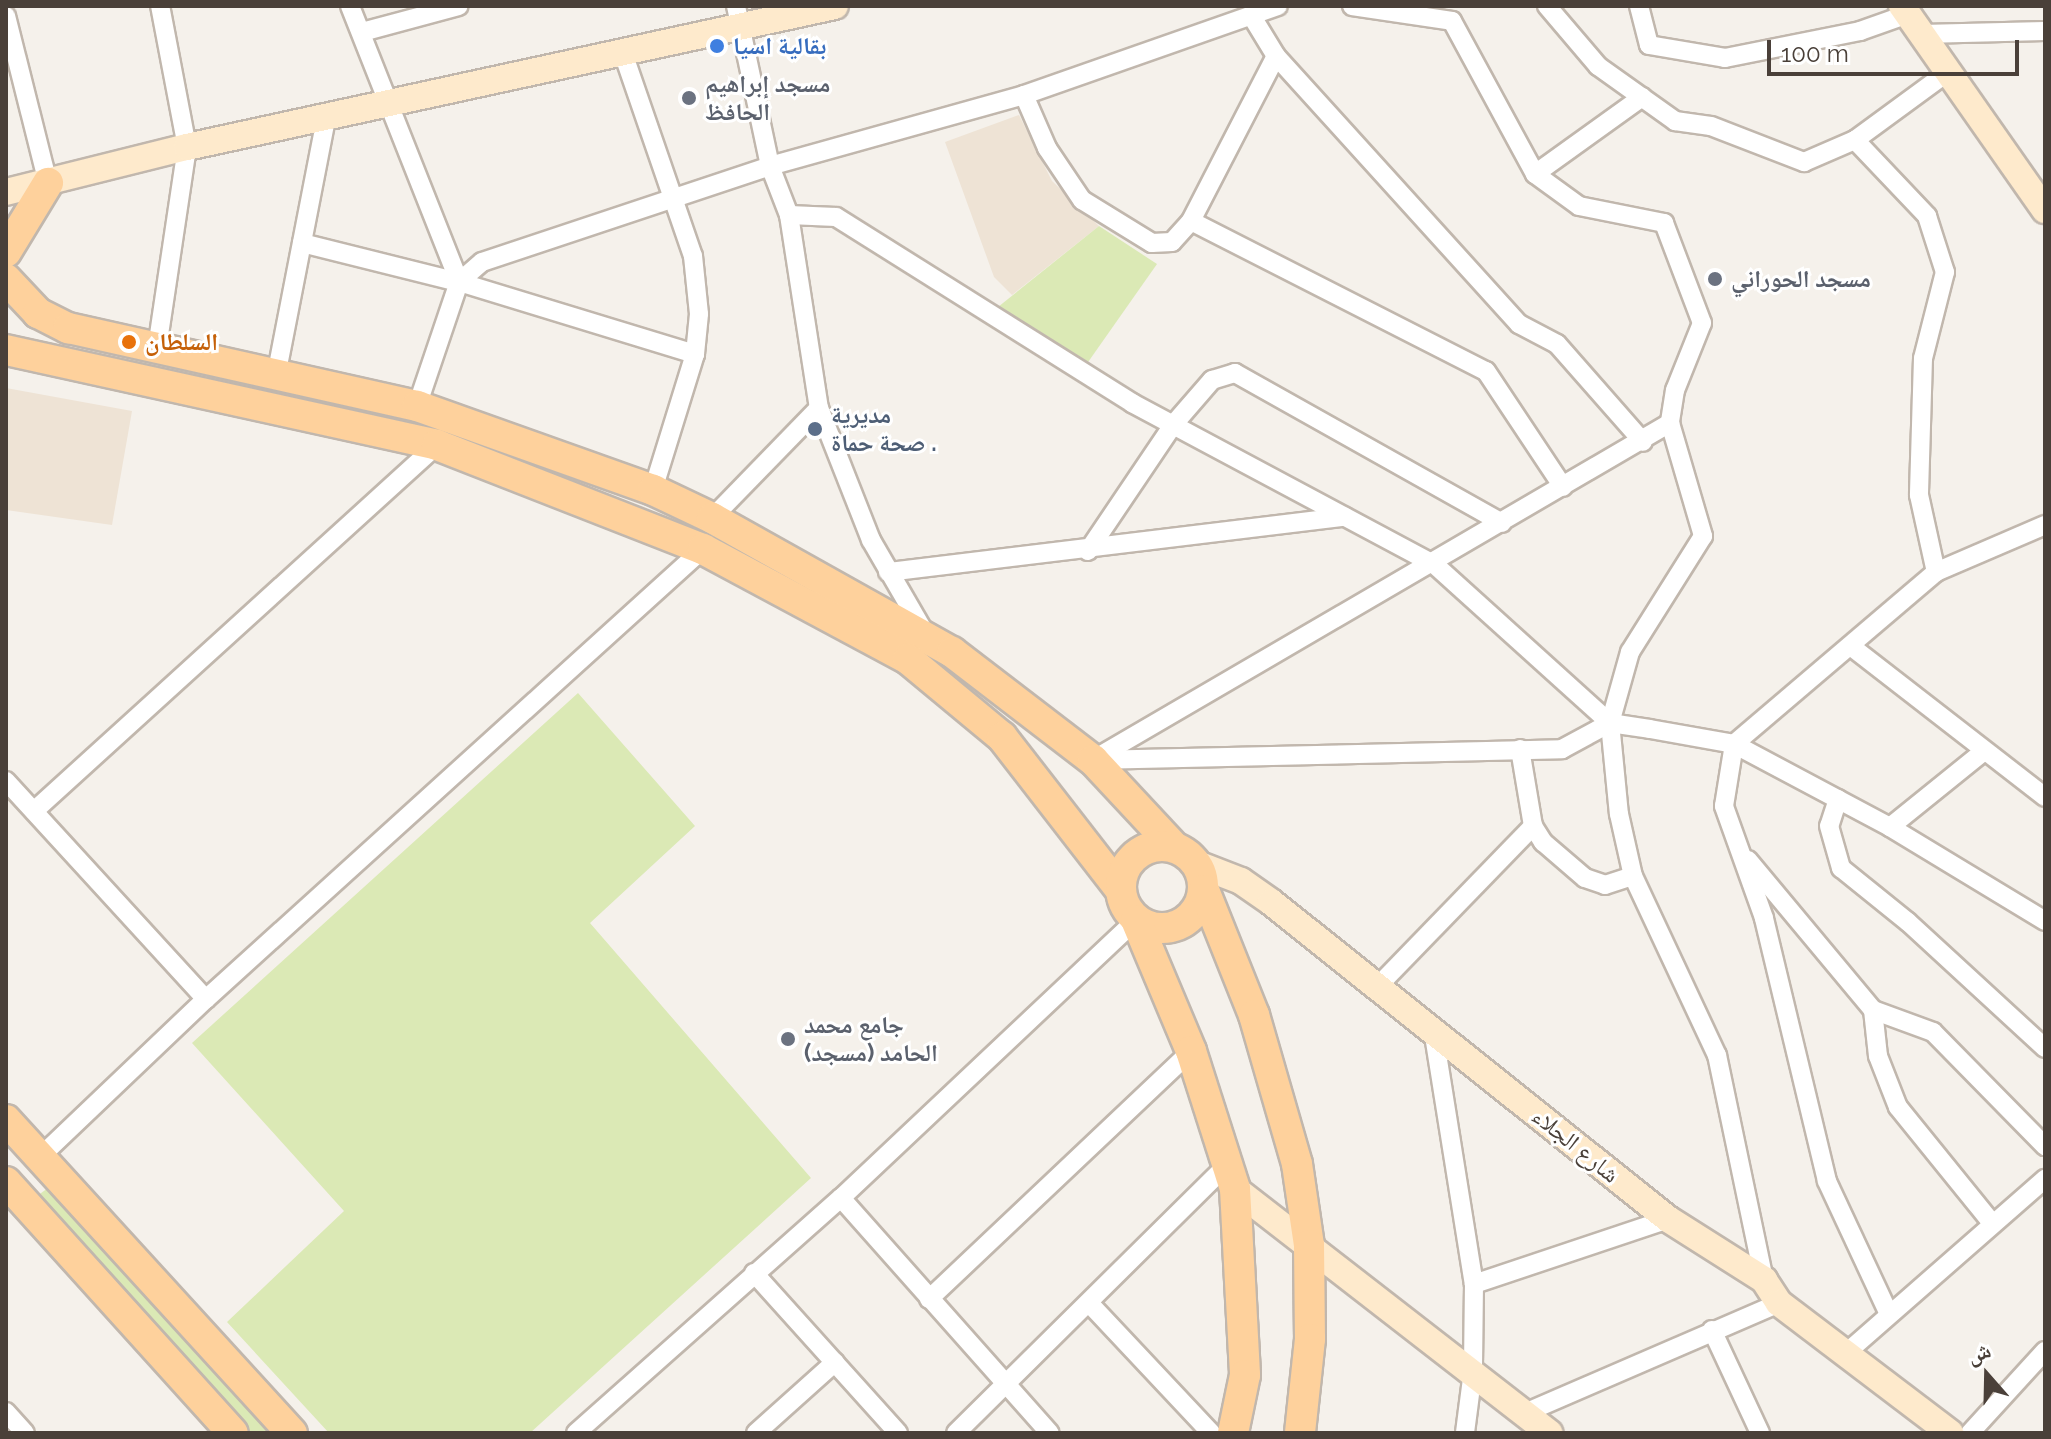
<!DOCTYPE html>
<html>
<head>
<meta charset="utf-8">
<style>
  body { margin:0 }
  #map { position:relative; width:2051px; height:1439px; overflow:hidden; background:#f5f1eb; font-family:Raleway,"Noto Naskh Arabic",sans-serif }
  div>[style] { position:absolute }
  .education>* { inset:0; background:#eee3d5 }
  .green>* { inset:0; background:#dbe9b5 }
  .roads { filter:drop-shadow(2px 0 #c1b7ad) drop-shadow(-2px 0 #c1b7ad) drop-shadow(0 2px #c1b7ad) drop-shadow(0 -2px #c1b7ad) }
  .street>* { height:18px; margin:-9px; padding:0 9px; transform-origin:9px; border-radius:9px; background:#fff }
  .secondary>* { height:26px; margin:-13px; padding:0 13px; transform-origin:13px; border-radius:13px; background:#feeacc }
  .primary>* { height:30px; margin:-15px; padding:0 15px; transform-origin:15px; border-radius:15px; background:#fed19c }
  .primary>.ring { margin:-15px; padding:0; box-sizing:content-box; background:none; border:30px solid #fed19c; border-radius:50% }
  .dots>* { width:22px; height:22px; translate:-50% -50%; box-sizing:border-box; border:4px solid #fff; border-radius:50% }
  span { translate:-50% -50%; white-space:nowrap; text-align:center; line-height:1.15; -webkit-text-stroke:6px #fff; paint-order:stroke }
  .shop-label { font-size:24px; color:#366cbe; font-weight:700 }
  .left { translate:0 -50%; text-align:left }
  .worship-label { font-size:24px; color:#5b616d; font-weight:700 }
  .food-label { font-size:24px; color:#c56008; font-weight:700 }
  .service-label { font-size:24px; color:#4e5e75; font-weight:700 }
  .street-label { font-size:24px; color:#4a4039 }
  .frame { position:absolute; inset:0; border:8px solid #4a4039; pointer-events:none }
  .north { position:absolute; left:1947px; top:1335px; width:80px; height:80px; -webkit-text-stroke:6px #fff; paint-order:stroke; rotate:340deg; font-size:22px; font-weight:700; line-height:32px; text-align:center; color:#4a4039 }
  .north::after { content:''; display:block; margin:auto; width:28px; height:36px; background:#4a4039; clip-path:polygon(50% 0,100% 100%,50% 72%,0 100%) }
  .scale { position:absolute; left:1767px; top:40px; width:252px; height:36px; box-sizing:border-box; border:4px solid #4a4039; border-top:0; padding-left:10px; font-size:24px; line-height:28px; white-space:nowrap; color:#4a4039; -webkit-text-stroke:6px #fff; paint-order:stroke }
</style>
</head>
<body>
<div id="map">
  <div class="education">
    <div style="clip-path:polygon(1019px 115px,1052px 181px,1099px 226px,1012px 295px,994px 277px,945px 142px)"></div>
    <div style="clip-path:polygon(6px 388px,132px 411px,112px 525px,6px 510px)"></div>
  </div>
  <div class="green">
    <div style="clip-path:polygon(1099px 226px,1157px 264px,1086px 365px,998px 307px)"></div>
    <div style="clip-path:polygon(578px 693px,695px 826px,590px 923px,811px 1178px,530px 1433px,329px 1433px,227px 1322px,344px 1211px,192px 1043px)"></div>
    <div style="clip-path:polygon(48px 1188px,270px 1433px,250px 1433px,37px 1196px)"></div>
  </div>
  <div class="roads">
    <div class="street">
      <div style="left:350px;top:6px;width:297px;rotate:68.4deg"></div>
      <div style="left:459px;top:282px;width:131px;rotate:108.7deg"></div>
      <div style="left:736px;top:6px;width:164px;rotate:78deg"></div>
      <div style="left:770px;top:166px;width:53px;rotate:68.8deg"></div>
      <div style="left:789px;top:215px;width:195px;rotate:81.2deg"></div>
      <div style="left:819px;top:408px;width:142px;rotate:68.5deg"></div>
      <div style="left:871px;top:540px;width:108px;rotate:59.9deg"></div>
      <div style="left:1352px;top:6px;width:101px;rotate:8.5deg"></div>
      <div style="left:1452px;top:21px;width:174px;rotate:61.5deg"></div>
      <div style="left:1535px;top:174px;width:132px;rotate:-35.7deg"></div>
      <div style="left:1547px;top:6px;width:79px;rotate:49.6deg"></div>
      <div style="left:1598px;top:66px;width:95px;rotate:35.5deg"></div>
      <div style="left:1675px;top:121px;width:36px;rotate:8deg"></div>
      <div style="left:1711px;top:126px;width:100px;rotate:21.2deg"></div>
      <div style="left:1804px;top:162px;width:56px;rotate:-23.3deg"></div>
      <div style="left:1855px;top:140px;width:115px;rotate:-36.2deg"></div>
      <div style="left:1639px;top:6px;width:40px;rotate:75.6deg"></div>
      <div style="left:1649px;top:45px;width:77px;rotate:9.7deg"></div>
      <div style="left:1725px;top:58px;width:138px;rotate:-11.3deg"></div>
      <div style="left:1860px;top:31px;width:51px;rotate:-19.5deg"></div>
      <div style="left:1251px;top:15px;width:48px;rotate:58.6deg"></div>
      <div style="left:1276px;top:56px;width:362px;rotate:47.8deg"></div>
      <div style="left:1519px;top:324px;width:43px;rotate:27.8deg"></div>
      <div style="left:1557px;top:344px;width:130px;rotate:48.7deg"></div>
      <div style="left:6px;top:16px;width:172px;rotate:75.9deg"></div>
      <div style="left:362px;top:32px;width:100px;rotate:-15deg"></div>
      <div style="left:1922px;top:34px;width:123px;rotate:-1.4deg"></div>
      <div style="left:622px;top:50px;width:218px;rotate:71deg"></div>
      <div style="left:693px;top:256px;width:58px;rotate:84.1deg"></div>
      <div style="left:699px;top:314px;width:40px;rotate:95.7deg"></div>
      <div style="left:695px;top:354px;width:142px;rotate:107.2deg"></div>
      <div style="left:1276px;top:56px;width:186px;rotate:117.3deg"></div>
      <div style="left:1191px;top:221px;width:331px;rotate:27deg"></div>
      <div style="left:1486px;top:371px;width:139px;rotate:56.4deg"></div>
      <div style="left:1024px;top:95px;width:58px;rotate:66.5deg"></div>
      <div style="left:1047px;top:148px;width:63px;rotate:56.1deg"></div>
      <div style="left:1082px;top:200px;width:82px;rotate:31.6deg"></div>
      <div style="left:1152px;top:243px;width:20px;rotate:-3deg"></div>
      <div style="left:1172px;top:242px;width:28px;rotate:-48deg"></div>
      <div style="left:1855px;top:140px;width:105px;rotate:46.5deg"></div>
      <div style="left:1927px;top:216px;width:59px;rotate:72.2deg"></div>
      <div style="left:1945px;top:272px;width:89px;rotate:104.3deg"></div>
      <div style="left:1923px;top:358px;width:137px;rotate:91.7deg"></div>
      <div style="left:1919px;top:495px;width:79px;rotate:77.6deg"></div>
      <div style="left:1535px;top:174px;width:54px;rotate:36deg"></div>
      <div style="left:1579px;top:206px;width:87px;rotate:11.3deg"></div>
      <div style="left:1664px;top:223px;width:107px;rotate:69.2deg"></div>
      <div style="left:1702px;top:323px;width:72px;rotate:111.9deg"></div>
      <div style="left:1675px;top:390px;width:33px;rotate:99deg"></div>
      <div style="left:1670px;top:423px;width:118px;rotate:73.7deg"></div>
      <div style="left:1703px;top:536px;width:137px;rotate:122.2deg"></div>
      <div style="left:1630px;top:652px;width:74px;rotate:105.7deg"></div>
      <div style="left:789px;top:215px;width:47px;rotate:2.4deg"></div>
      <div style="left:836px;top:217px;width:350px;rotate:32.1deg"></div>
      <div style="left:1132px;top:403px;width:342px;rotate:28.1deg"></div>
      <div style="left:1434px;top:564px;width:237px;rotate:42.1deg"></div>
      <div style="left:1610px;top:723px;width:91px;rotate:84.4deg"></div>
      <div style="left:1619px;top:814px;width:64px;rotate:77.3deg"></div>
      <div style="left:1633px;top:876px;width:198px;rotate:64.9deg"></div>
      <div style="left:1717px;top:1055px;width:230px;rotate:78.2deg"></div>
      <div style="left:302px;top:243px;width:162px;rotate:14deg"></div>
      <div style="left:459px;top:282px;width:247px;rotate:17deg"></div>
      <div style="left:459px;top:282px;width:30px;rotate:-41deg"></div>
      <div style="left:482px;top:262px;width:304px;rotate:-18.4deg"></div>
      <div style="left:770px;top:166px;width:264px;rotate:-15.6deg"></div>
      <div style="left:1024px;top:95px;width:269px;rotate:-19.3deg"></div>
      <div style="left:157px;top:348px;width:203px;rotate:-81.5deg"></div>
      <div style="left:187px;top:147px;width:144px;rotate:-100.8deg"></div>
      <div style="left:277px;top:371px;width:256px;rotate:-79deg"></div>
      <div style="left:712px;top:518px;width:153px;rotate:-45.8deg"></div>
      <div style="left:1088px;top:551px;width:152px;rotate:-56deg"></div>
      <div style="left:1173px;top:425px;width:60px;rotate:-49.1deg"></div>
      <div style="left:1212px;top:380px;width:24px;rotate:-17deg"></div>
      <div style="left:1235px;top:373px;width:306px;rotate:29.3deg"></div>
      <div style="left:888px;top:572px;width:460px;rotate:-6.9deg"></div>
      <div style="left:1853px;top:648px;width:243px;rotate:37.8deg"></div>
      <div style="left:1520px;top:749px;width:78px;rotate:80.4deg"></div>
      <div style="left:1533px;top:826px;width:19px;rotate:58deg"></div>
      <div style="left:1543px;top:842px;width:55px;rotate:40.6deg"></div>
      <div style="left:1585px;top:878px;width:21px;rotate:19deg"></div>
      <div style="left:1605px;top:885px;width:29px;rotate:-18deg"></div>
      <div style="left:1096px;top:758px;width:665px;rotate:-30.27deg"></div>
      <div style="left:1093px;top:760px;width:469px;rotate:-1.3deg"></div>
      <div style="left:1562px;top:749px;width:55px;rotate:-28.4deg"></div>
      <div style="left:1610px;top:723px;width:40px;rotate:8.5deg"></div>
      <div style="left:1650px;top:729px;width:85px;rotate:10.1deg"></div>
      <div style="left:1734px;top:744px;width:177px;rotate:28deg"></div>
      <div style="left:1890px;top:827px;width:181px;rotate:31.2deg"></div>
      <div style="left:6px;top:781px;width:296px;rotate:47.5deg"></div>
      <div style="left:1838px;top:799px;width:28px;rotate:108deg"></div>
      <div style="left:1829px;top:826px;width:44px;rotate:74.1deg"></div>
      <div style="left:1841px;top:868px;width:86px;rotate:38.9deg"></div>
      <div style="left:1908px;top:922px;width:186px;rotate:42.6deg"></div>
      <div style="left:34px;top:811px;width:544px;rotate:-42.25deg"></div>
      <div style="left:1890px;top:827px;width:119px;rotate:-38.9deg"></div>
      <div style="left:1748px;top:860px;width:195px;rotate:50.2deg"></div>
      <div style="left:1873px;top:1010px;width:64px;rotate:20.1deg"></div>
      <div style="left:1933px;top:1032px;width:160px;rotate:45.5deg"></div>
      <div style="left:1378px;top:986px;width:223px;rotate:-45.9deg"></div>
      <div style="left:1873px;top:1010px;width:46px;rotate:83.8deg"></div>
      <div style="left:1878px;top:1056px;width:55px;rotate:68.6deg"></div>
      <div style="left:1898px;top:1107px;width:148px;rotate:51deg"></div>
      <div style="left:1433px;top:1029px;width:258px;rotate:80.9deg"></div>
      <div style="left:1474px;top:1284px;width:87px;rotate:90.7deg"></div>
      <div style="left:1473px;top:1371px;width:63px;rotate:97.4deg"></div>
      <div style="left:40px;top:1157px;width:229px;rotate:-43.6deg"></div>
      <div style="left:206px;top:999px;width:670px;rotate:-42.16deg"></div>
      <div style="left:841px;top:1198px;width:314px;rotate:48.4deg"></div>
      <div style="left:754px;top:1273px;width:215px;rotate:48deg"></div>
      <div style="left:1474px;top:1284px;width:205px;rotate:-18.5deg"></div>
      <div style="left:929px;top:1299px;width:361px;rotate:-43.4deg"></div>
      <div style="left:1090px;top:1304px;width:177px;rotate:46.8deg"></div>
      <div style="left:1888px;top:1312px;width:145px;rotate:-115deg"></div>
      <div style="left:1827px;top:1181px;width:270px;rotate:-103.5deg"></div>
      <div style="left:1764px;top:918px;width:119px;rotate:-109.7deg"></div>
      <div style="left:1724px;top:806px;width:63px;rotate:-80.8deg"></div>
      <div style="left:1734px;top:744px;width:265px;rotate:-40.4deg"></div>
      <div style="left:1936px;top:572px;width:119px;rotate:-23.3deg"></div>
      <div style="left:1712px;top:1330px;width:114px;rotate:65deg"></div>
      <div style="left:1845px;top:1354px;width:266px;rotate:-41.2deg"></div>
      <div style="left:6px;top:1412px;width:28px;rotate:48deg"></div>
      <div style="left:1525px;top:1413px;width:277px;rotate:-23.4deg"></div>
      <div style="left:576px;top:1433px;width:354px;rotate:-41.6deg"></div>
      <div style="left:841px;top:1198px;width:405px;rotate:-43.3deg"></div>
      <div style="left:756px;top:1433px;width:106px;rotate:-41.9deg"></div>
      <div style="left:956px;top:1433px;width:383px;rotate:-44.7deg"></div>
      <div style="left:1970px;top:1433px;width:111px;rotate:-47.6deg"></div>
    </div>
    <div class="secondary">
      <div style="left:1902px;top:6px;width:249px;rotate:55deg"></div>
      <div style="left:6px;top:192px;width:187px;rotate:-14deg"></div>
      <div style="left:187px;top:147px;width:663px;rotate:-12.28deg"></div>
      <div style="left:1197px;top:864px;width:47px;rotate:21.1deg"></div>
      <div style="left:1241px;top:881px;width:37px;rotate:35deg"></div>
      <div style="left:1271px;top:902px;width:508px;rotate:38.61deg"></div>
      <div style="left:1668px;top:1219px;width:114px;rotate:32.4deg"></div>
      <div style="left:1764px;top:1280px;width:27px;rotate:57deg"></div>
      <div style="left:1779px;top:1303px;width:215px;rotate:37.2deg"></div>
      <div style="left:1235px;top:1189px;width:398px;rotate:37.8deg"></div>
    </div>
    <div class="primary">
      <div style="left:6px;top:252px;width:81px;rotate:-58.7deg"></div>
      <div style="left:6px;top:279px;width:47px;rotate:46.7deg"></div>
      <div style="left:38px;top:313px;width:34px;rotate:27deg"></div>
      <div style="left:68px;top:328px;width:358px;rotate:12.6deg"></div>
      <div style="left:417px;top:406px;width:251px;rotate:19.6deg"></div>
      <div style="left:653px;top:490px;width:65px;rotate:25.4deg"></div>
      <div style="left:712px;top:518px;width:275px;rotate:29.2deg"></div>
      <div style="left:952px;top:652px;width:178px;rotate:37.5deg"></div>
      <div style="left:1093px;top:760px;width:119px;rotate:47deg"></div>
      <div style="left:6px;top:350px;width:441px;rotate:12.4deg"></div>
      <div style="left:437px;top:445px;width:286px;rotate:21.4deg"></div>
      <div style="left:703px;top:549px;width:233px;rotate:28.2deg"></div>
      <div style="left:908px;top:659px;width:122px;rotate:39.7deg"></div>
      <div style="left:1002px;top:737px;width:192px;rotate:52.2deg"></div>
      <div class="ring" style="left:1121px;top:846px;width:52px;height:52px"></div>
      <div style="left:1204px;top:890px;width:135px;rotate:68.2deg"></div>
      <div style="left:1254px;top:1015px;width:155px;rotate:73.9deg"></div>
      <div style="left:1297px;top:1164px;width:82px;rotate:81.6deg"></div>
      <div style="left:1309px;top:1245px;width:94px;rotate:89.4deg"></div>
      <div style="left:1310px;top:1339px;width:95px;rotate:96.1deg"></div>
      <div style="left:1136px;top:920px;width:142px;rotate:67.2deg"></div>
      <div style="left:1191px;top:1051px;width:145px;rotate:72.3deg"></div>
      <div style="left:1235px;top:1189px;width:186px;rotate:86.9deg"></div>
      <div style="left:1245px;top:1375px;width:59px;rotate:101.7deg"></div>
      <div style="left:6px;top:1120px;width:424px;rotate:47.6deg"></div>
      <div style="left:6px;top:1182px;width:338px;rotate:47.9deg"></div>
    </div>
  </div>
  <div class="dots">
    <div style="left:717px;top:46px;background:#3f7fe0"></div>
    <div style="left:689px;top:98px;background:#6b7280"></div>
    <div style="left:1715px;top:279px;background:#6b7280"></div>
    <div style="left:129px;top:342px;background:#e8710a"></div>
    <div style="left:815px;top:429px;background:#5c6f8a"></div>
    <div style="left:788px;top:1039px;background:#6b7280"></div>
  </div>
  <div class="shop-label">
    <span class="left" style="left:733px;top:46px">بقالية اسيا</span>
  </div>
  <div class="worship-label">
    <span class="left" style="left:705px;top:98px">مسجد إبراهيم<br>الحافظ</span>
    <span class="left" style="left:1731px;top:279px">مسجد الحوراني</span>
    <span class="left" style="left:804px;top:1039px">جامع محمد<br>الحامد (مسجد)</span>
  </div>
  <div class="food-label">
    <span class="left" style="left:145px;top:342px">السلطان</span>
  </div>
  <div class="service-label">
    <span class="left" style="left:831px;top:429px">مديرية<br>صحة حماة .</span>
  </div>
  <div class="street-label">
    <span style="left:1576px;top:1145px;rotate:39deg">شارع الجلاء</span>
  </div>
  <div class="frame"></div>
  <div class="north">ش</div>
  <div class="scale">100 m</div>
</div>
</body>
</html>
